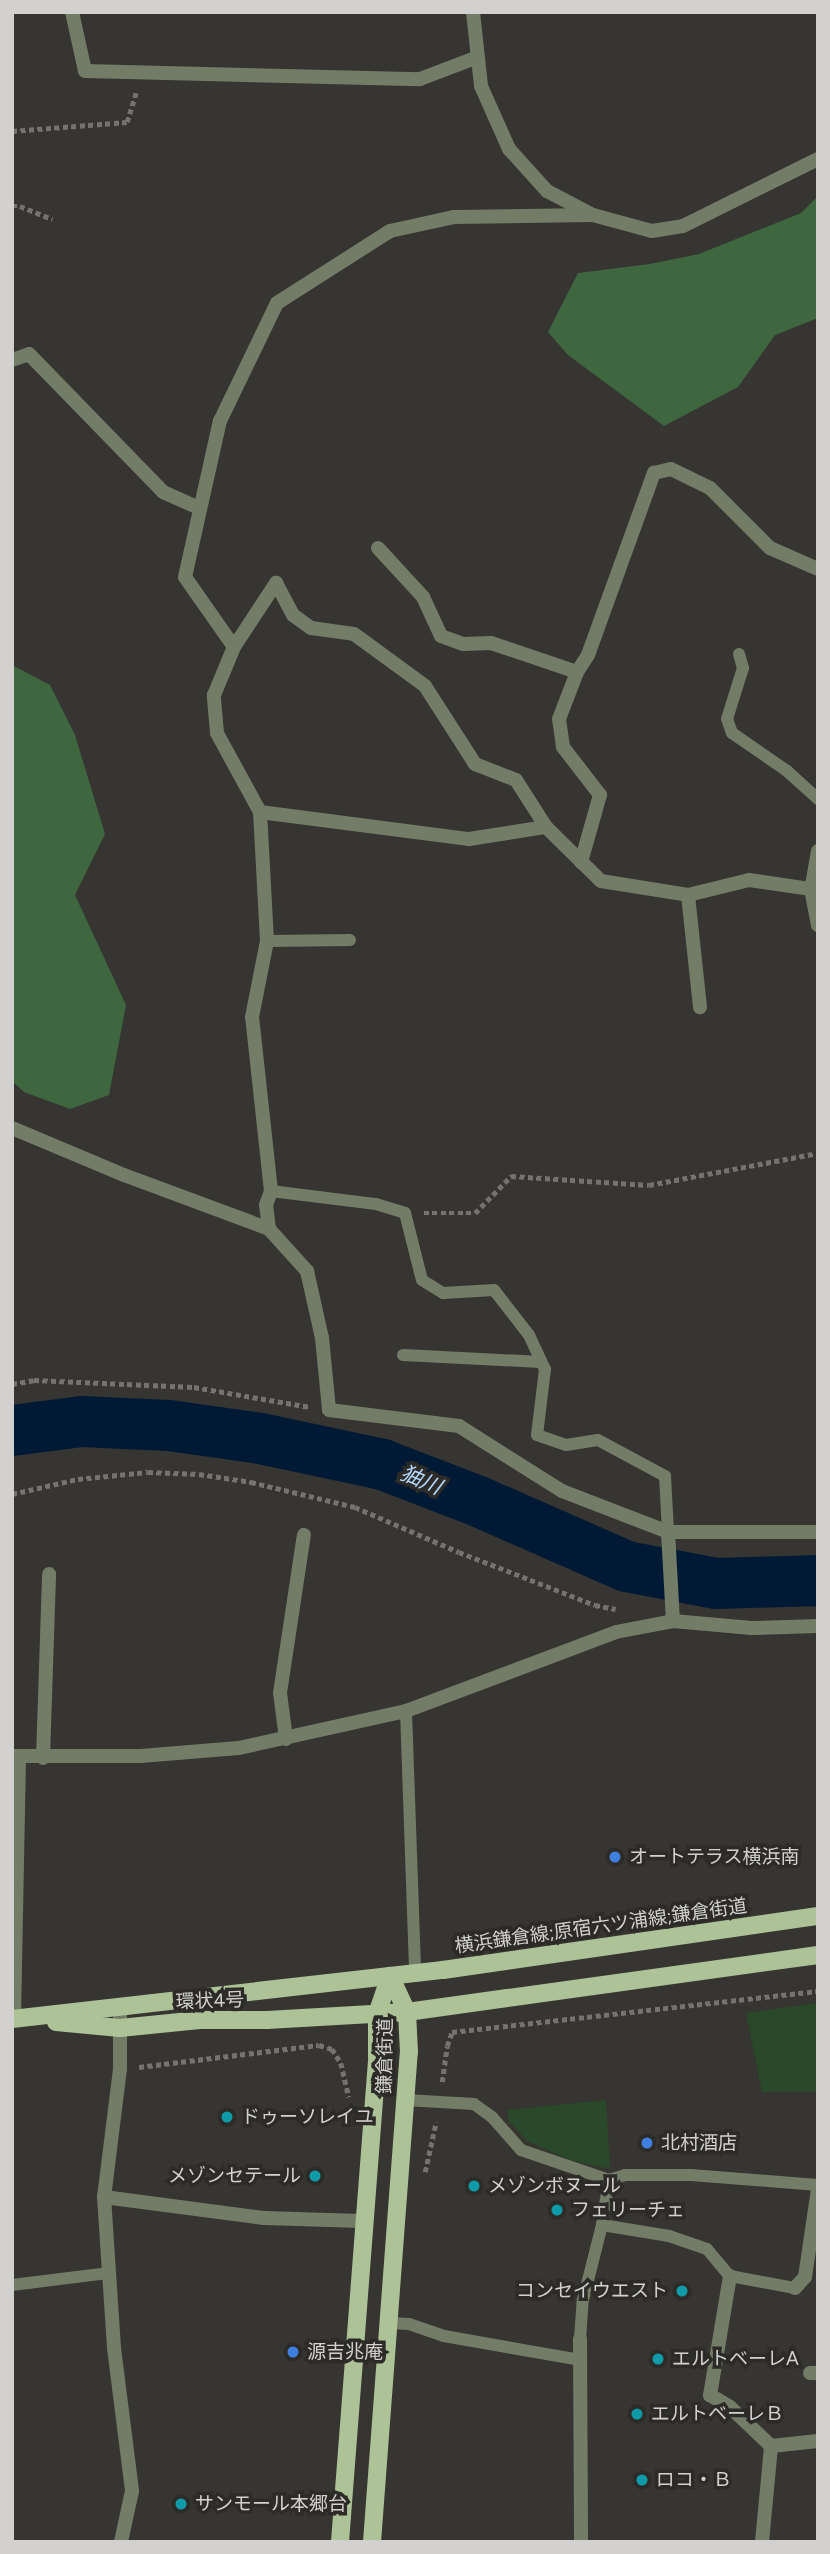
<!DOCTYPE html>
<html>
<head>
<meta charset="utf-8">
<style>
  body { margin:0 }
  #map { position:relative; width:830px; height:2554px; overflow:hidden; background:#363531; font-family:Figtree,"Noto Sans JP",sans-serif }
  div>[style] { position:absolute }
  .green>* { inset:0; background:#29492a }
  .forest>* { inset:0; background:#3e6740 }
  .river>* { height:51px; margin:-25.5px; padding:0 25.5px; transform-origin:25.5px; border-radius:25.5px; background:#001a35 }
  .path>* { height:4.5px; margin-top:-2.25px; transform-origin:0; background:repeating-linear-gradient(90deg,#74736f 0 5px,transparent 0 8.5px) }
  .service>* { height:12px; margin:-6px; padding:0 6px; transform-origin:6px; border-radius:6px; background:#727c67 }
  .minor>* { height:14px; margin:-7px; padding:0 7px; transform-origin:7px; border-radius:7px; background:#727c67 }
  .tertiary>* { height:14px; margin:-7px; padding:0 7px; transform-origin:7px; border-radius:7px; background:#727c67 }
  .primary>* { height:18px; margin:-9px; padding:0 9px; transform-origin:9px; border-radius:9px; background:#adc397 }
  .dots>* { width:19px; height:19px; translate:-50% -50%; box-sizing:border-box; border:4px solid #2c2b27; border-radius:50% }
  span { translate:-50% -50%; white-space:nowrap; text-align:center; line-height:1.15; -webkit-text-stroke:7px #2c2b27; paint-order:stroke }
  .poi-label { font-size:19px; color:#d2d1cf }
  .left { translate:0 -50%; text-align:left }
  .right { translate:-100% -50%; text-align:right }
  .street-label { font-size:19px; color:#d2d1cf }
  .water-label { font-size:21px; color:#b3d7fd; font-style:italic }
  .frame { position:absolute; inset:0; border:14px solid #d2d1cf; pointer-events:none }
</style>
</head>
<body>
<div id="map">
  <div class="green">
    <div style="clip-path:polygon(818px 2003px,818px 2092px,762px 2092px,746px 2013px)"></div>
    <div style="clip-path:polygon(606px 2100px,610px 2169px,570px 2160px,527px 2141px,509px 2121px,507px 2110px)"></div>
  </div>
  <div class="forest">
    <div style="clip-path:polygon(818px 196px,818px 318px,775px 335px,738px 387px,664px 426px,568px 355px,548px 332px,578px 273px,650px 264px,699px 254px,801px 213px)"></div>
    <div style="clip-path:polygon(12px 665px,50px 685px,75px 735px,105px 834px,75px 895px,126px 1005px,109px 1095px,70px 1109px,24px 1092px,12px 1081px)"></div>
  </div>
  <div class="river">
    <div style="left:12px;top:1430px;width:70px;rotate:-7.4deg"></div>
    <div style="left:81px;top:1421px;width:87px;rotate:2.6deg"></div>
    <div style="left:168px;top:1425px;width:93px;rotate:8deg"></div>
    <div style="left:260px;top:1438px;width:125px;rotate:12deg"></div>
    <div style="left:382px;top:1464px;width:103px;rotate:21.1deg"></div>
    <div style="left:478px;top:1501px;width:162px;rotate:23.7deg"></div>
    <div style="left:626px;top:1566px;width:92px;rotate:10.7deg"></div>
    <div style="left:716px;top:1583px;width:102px;rotate:-1.7deg"></div>
  </div>
  <div class="path">
    <div style="left:12px;top:131px;width:115px;rotate:-4.5deg"></div>
    <div style="left:127px;top:122px;width:31px;rotate:-73deg"></div>
    <div style="left:12px;top:206px;width:8px"></div>
    <div style="left:20px;top:206px;width:35px;rotate:22deg"></div>
    <div style="left:424px;top:1213px;width:51px"></div>
    <div style="left:475px;top:1213px;width:52px;rotate:-45.8deg"></div>
    <div style="left:511px;top:1176px;width:138px;rotate:3.7deg"></div>
    <div style="left:649px;top:1185px;width:172px;rotate:-10.7deg"></div>
    <div style="left:12px;top:1384px;width:22px;rotate:-10deg"></div>
    <div style="left:34px;top:1380px;width:160px;rotate:2.5deg"></div>
    <div style="left:194px;top:1387px;width:118px;rotate:9.8deg"></div>
    <div style="left:12px;top:1494px;width:68px;rotate:-12.8deg"></div>
    <div style="left:78px;top:1479px;width:70px;rotate:-5.7deg"></div>
    <div style="left:148px;top:1472px;width:51px;rotate:2.2deg"></div>
    <div style="left:199px;top:1474px;width:53px;rotate:8.7deg"></div>
    <div style="left:251px;top:1482px;width:107px;rotate:13.5deg"></div>
    <div style="left:355px;top:1507px;width:113px;rotate:23.4deg"></div>
    <div style="left:459px;top:1552px;width:146px;rotate:21.3deg"></div>
    <div style="left:595px;top:1605px;width:21px;rotate:11deg"></div>
    <div style="left:139px;top:2067px;width:181px;rotate:-7deg"></div>
    <div style="left:319px;top:2045px;width:14px;rotate:17deg"></div>
    <div style="left:332px;top:2049px;width:17px;rotate:57deg"></div>
    <div style="left:341px;top:2063px;width:35px;rotate:77deg"></div>
    <div style="left:442px;top:2082px;width:36px;rotate:-82deg"></div>
    <div style="left:447px;top:2046px;width:15px;rotate:-70deg"></div>
    <div style="left:452px;top:2032px;width:368px;rotate:-6.4deg"></div>
    <div style="left:425px;top:2172px;width:51px;rotate:-77.6deg"></div>
  </div>
  <div class="service">
    <div style="left:739px;top:654px;width:15px;rotate:74deg"></div>
    <div style="left:743px;top:668px;width:53px;rotate:107.4deg"></div>
    <div style="left:727px;top:719px;width:15px;rotate:70deg"></div>
    <div style="left:732px;top:733px;width:67px;rotate:34.6deg"></div>
    <div style="left:787px;top:771px;width:42px;rotate:42.1deg"></div>
    <div style="left:267px;top:941px;width:83px;rotate:-0.7deg"></div>
    <div style="left:271px;top:1191px;width:106px;rotate:7.1deg"></div>
    <div style="left:376px;top:1204px;width:30px;rotate:17deg"></div>
    <div style="left:405px;top:1213px;width:69px;rotate:75.8deg"></div>
    <div style="left:422px;top:1280px;width:25px;rotate:32deg"></div>
    <div style="left:443px;top:1293px;width:51px;rotate:-3.4deg"></div>
    <div style="left:494px;top:1290px;width:57px;rotate:52.1deg"></div>
    <div style="left:529px;top:1335px;width:38px;rotate:65deg"></div>
    <div style="left:545px;top:1369px;width:66px;rotate:96.9deg"></div>
    <div style="left:537px;top:1435px;width:31px;rotate:19deg"></div>
    <div style="left:566px;top:1445px;width:32px;rotate:-9deg"></div>
    <div style="left:598px;top:1440px;width:76px;rotate:28.2deg"></div>
    <div style="left:665px;top:1476px;width:56px;rotate:86.9deg"></div>
    <div style="left:403px;top:1355px;width:138px;rotate:2.9deg"></div>
    <div style="left:406px;top:1711px;width:262px;rotate:88deg"></div>
    <div style="left:15px;top:2018px;width:260px;rotate:-88.9deg"></div>
    <div style="left:406px;top:2100px;width:68px;rotate:3.4deg"></div>
    <div style="left:474px;top:2104px;width:22px;rotate:36deg"></div>
    <div style="left:492px;top:2117px;width:44px;rotate:48.7deg"></div>
    <div style="left:521px;top:2150px;width:93px;rotate:18.8deg"></div>
    <div style="left:609px;top:2180px;width:17px;rotate:-17deg"></div>
    <div style="left:625px;top:2175px;width:66px"></div>
    <div style="left:691px;top:2175px;width:127px;rotate:4.5deg"></div>
    <div style="left:602px;top:2225px;width:68px;rotate:9.3deg"></div>
    <div style="left:669px;top:2236px;width:40px;rotate:18.9deg"></div>
    <div style="left:707px;top:2249px;width:35px;rotate:50deg"></div>
    <div style="left:730px;top:2276px;width:66px;rotate:10.5deg"></div>
    <div style="left:12px;top:2285px;width:98px;rotate:-7.1deg"></div>
    <div style="left:389px;top:2323px;width:20px;rotate:3deg"></div>
    <div style="left:409px;top:2324px;width:37px;rotate:19deg"></div>
    <div style="left:444px;top:2336px;width:138px;rotate:10deg"></div>
    <div style="left:580px;top:2339px;width:39px;rotate:-86deg"></div>
    <div style="left:583px;top:2300px;width:77px;rotate:-75.8deg"></div>
    <div style="left:602px;top:2225px;width:46px;rotate:-81.2deg"></div>
  </div>
  <div class="minor">
    <div style="left:72px;top:12px;width:60px;rotate:77.6deg"></div>
    <div style="left:85px;top:71px;width:335px;rotate:1.4deg"></div>
    <div style="left:420px;top:79px;width:62px;rotate:-20.8deg"></div>
    <div style="left:12px;top:360px;width:18px;rotate:-19deg"></div>
    <div style="left:29px;top:354px;width:192px;rotate:45.8deg"></div>
    <div style="left:163px;top:492px;width:39px;rotate:24deg"></div>
    <div style="left:378px;top:548px;width:67px;rotate:47.4deg"></div>
    <div style="left:423px;top:597px;width:43px;rotate:65.2deg"></div>
    <div style="left:441px;top:636px;width:23px;rotate:20deg"></div>
    <div style="left:463px;top:644px;width:28px;rotate:-2deg"></div>
    <div style="left:491px;top:643px;width:91px;rotate:18.6deg"></div>
    <div style="left:234px;top:647px;width:77px;rotate:-56.7deg"></div>
    <div style="left:276px;top:583px;width:36px;rotate:62deg"></div>
    <div style="left:293px;top:615px;width:22px;rotate:36deg"></div>
    <div style="left:311px;top:628px;width:43px;rotate:7.9deg"></div>
    <div style="left:354px;top:634px;width:88px;rotate:36.2deg"></div>
    <div style="left:425px;top:686px;width:93px;rotate:57.3deg"></div>
    <div style="left:475px;top:764px;width:44px;rotate:21.3deg"></div>
    <div style="left:516px;top:780px;width:56px;rotate:57.4deg"></div>
    <div style="left:546px;top:827px;width:77px;rotate:44.5deg"></div>
    <div style="left:601px;top:881px;width:88px;rotate:9.1deg"></div>
    <div style="left:688px;top:895px;width:63px;rotate:-13.8deg"></div>
    <div style="left:749px;top:880px;width:63px;rotate:8.3deg"></div>
    <div style="left:260px;top:812px;width:211px;rotate:7.4deg"></div>
    <div style="left:469px;top:839px;width:78px;rotate:-8.9deg"></div>
    <div style="left:581px;top:862px;width:70px;rotate:-74.2deg"></div>
    <div style="left:600px;top:795px;width:61px;rotate:-127.6deg"></div>
    <div style="left:563px;top:747px;width:28px;rotate:-98deg"></div>
    <div style="left:559px;top:719px;width:50px;rotate:-69deg"></div>
    <div style="left:577px;top:672px;width:20px;rotate:-57deg"></div>
    <div style="left:588px;top:655px;width:194px;rotate:-70.1deg"></div>
    <div style="left:654px;top:473px;width:17px;rotate:-13deg"></div>
    <div style="left:671px;top:469px;width:43px;rotate:26deg"></div>
    <div style="left:710px;top:488px;width:85px;rotate:45deg"></div>
    <div style="left:770px;top:548px;width:52px;rotate:23.6deg"></div>
    <div style="left:688px;top:895px;width:113px;rotate:83.9deg"></div>
    <div style="left:12px;top:1128px;width:121px;rotate:22.8deg"></div>
    <div style="left:124px;top:1175px;width:155px;rotate:20.4deg"></div>
    <div style="left:269px;top:1229px;width:57px;rotate:47.9deg"></div>
    <div style="left:307px;top:1271px;width:69px;rotate:77.4deg"></div>
    <div style="left:322px;top:1338px;width:72px;rotate:84.4deg"></div>
    <div style="left:329px;top:1410px;width:131px;rotate:7deg"></div>
    <div style="left:459px;top:1426px;width:122px;rotate:32.3deg"></div>
    <div style="left:562px;top:1491px;width:114px;rotate:21.1deg"></div>
    <div style="left:668px;top:1532px;width:150px"></div>
    <div style="left:269px;top:1229px;width:24px;rotate:-97deg"></div>
    <div style="left:266px;top:1205px;width:15px;rotate:-70deg"></div>
    <div style="left:271px;top:1191px;width:175px;rotate:-96.2deg"></div>
    <div style="left:252px;top:1017px;width:77px;rotate:-78.8deg"></div>
    <div style="left:267px;top:941px;width:129px;rotate:-93.1deg"></div>
    <div style="left:260px;top:812px;width:90px;rotate:-118.6deg"></div>
    <div style="left:217px;top:733px;width:38px;rotate:-95deg"></div>
    <div style="left:214px;top:695px;width:52px;rotate:-67.4deg"></div>
    <div style="left:234px;top:647px;width:85px;rotate:-125deg"></div>
    <div style="left:185px;top:577px;width:160px;rotate:-77.4deg"></div>
    <div style="left:220px;top:421px;width:131px;rotate:-64.2deg"></div>
    <div style="left:277px;top:303px;width:134px;rotate:-32.5deg"></div>
    <div style="left:390px;top:231px;width:66px;rotate:-12.3deg"></div>
    <div style="left:454px;top:217px;width:139px;rotate:-0.8deg"></div>
    <div style="left:668px;top:1532px;width:89px;rotate:86.8deg"></div>
    <div style="left:286px;top:1739px;width:46px;rotate:-97.4deg"></div>
    <div style="left:280px;top:1693px;width:160px;rotate:-81.4deg"></div>
    <div style="left:12px;top:1756px;width:129px"></div>
    <div style="left:141px;top:1756px;width:98px;rotate:-4.7deg"></div>
    <div style="left:239px;top:1748px;width:171px;rotate:-12.5deg"></div>
    <div style="left:406px;top:1711px;width:224px;rotate:-20.6deg"></div>
    <div style="left:616px;top:1632px;width:58px;rotate:-10.9deg"></div>
    <div style="left:673px;top:1621px;width:79px;rotate:5.1deg"></div>
    <div style="left:752px;top:1628px;width:66px;rotate:-1.7deg"></div>
    <div style="left:43px;top:1758px;width:184px;rotate:-88.1deg"></div>
    <div style="left:120px;top:2007px;width:62px;rotate:90deg"></div>
    <div style="left:120px;top:2069px;width:129px;rotate:97.1deg"></div>
    <div style="left:104px;top:2197px;width:151px;rotate:86.2deg"></div>
    <div style="left:114px;top:2348px;width:144px;rotate:82.8deg"></div>
    <div style="left:132px;top:2491px;width:52px;rotate:102.2deg"></div>
    <div style="left:104px;top:2197px;width:161px;rotate:7.5deg"></div>
    <div style="left:264px;top:2218px;width:98px;rotate:1.8deg"></div>
    <div style="left:730px;top:2276px;width:121px;rotate:99.5deg"></div>
    <div style="left:710px;top:2395px;width:23px;rotate:31deg"></div>
    <div style="left:730px;top:2407px;width:57px;rotate:43.6deg"></div>
    <div style="left:771px;top:2446px;width:47px;rotate:-6.1deg"></div>
    <div style="left:795px;top:2288px;width:15px;rotate:-48deg"></div>
    <div style="left:805px;top:2277px;width:89px;rotate:-81.6deg"></div>
    <div style="left:580px;top:2339px;width:203px;rotate:89.7deg"></div>
    <div style="left:810px;top:2373px;width:8px"></div>
    <div style="left:762px;top:2542px;width:96px;rotate:-84.6deg"></div>
  </div>
  <div class="tertiary">
    <div style="left:473px;top:12px;width:74px;rotate:83.8deg"></div>
    <div style="left:481px;top:86px;width:69px;rotate:66deg"></div>
    <div style="left:509px;top:149px;width:57px;rotate:47.9deg"></div>
    <div style="left:547px;top:191px;width:52px;rotate:27.6deg"></div>
    <div style="left:593px;top:215px;width:61px;rotate:15.2deg"></div>
    <div style="left:652px;top:231px;width:31px;rotate:-9deg"></div>
    <div style="left:683px;top:226px;width:151px;rotate:-26.4deg"></div>
    <div style="left:818px;top:851px;width:39px;rotate:100deg"></div>
    <div style="left:811px;top:889px;width:37px;rotate:79deg"></div>
  </div>
  <div class="primary">
    <div style="left:12px;top:2019px;width:434px;rotate:-6.5deg"></div>
    <div style="left:443px;top:1970px;width:379px;rotate:-8.2deg"></div>
    <div style="left:56px;top:2022px;width:64px;rotate:5.4deg"></div>
    <div style="left:120px;top:2028px;width:80px;rotate:-5.7deg"></div>
    <div style="left:200px;top:2020px;width:67px"></div>
    <div style="left:267px;top:2020px;width:140px;rotate:-3.3deg"></div>
    <div style="left:407px;top:2012px;width:415px;rotate:-7.9deg"></div>
    <div style="left:340px;top:2542px;width:486px;rotate:-85.6deg"></div>
    <div style="left:377px;top:2057px;width:43px;rotate:-90deg"></div>
    <div style="left:377px;top:2014px;width:40px;rotate:-71.1deg"></div>
    <div style="left:372px;top:2542px;width:491px;rotate:-85.7deg"></div>
    <div style="left:409px;top:2052px;width:40px;rotate:-92.9deg"></div>
    <div style="left:407px;top:2012px;width:40px;rotate:-115deg"></div>
  </div>
  <div class="dots">
    <div style="left:615px;top:1857px;background:#3f7fe0"></div>
    <div style="left:227px;top:2117px;background:#0f9aa8"></div>
    <div style="left:647px;top:2143px;background:#3f7fe0"></div>
    <div style="left:315px;top:2176px;background:#0f9aa8"></div>
    <div style="left:474px;top:2186px;background:#0f9aa8"></div>
    <div style="left:557px;top:2210px;background:#0f9aa8"></div>
    <div style="left:682px;top:2291px;background:#0f9aa8"></div>
    <div style="left:293px;top:2352px;background:#3f7fe0"></div>
    <div style="left:658px;top:2359px;background:#0f9aa8"></div>
    <div style="left:637px;top:2414px;background:#0f9aa8"></div>
    <div style="left:642px;top:2480px;background:#0f9aa8"></div>
    <div style="left:181px;top:2504px;background:#0f9aa8"></div>
  </div>
  <div class="poi-label">
    <span class="left" style="left:629px;top:1857px">オートテラス横浜南</span>
    <span class="left" style="left:241px;top:2117px">ドゥーソレイユ</span>
    <span class="left" style="left:661px;top:2143px">北村酒店</span>
    <span class="right" style="left:301px;top:2176px">メゾンセテール</span>
    <span class="left" style="left:488px;top:2186px">メゾンボヌール</span>
    <span class="left" style="left:571px;top:2210px">フェリーチェ</span>
    <span class="right" style="left:668px;top:2291px">コンセイウエスト</span>
    <span class="left" style="left:307px;top:2352px">源吉兆庵</span>
    <span class="left" style="left:672px;top:2359px">エルトベーレA</span>
    <span class="left" style="left:651px;top:2414px">エルトベーレＢ</span>
    <span class="left" style="left:656px;top:2480px">ロコ・Ｂ</span>
    <span class="left" style="left:195px;top:2504px">サンモール本郷台</span>
  </div>
  <div class="street-label">
    <span style="left:601px;top:1926px;rotate:-8deg">横浜鎌倉線;原宿六ツ浦線;鎌倉街道</span>
    <span style="left:210px;top:2001px;rotate:-2deg">環状4号</span>
    <span style="left:385px;top:2056px;rotate:-89deg">鎌倉街道</span>
  </div>
  <div class="water-label">
    <span style="left:421px;top:1480px;rotate:23deg">㹨川</span>
  </div>
  <div class="frame"></div>
</div>
</body>
</html>
